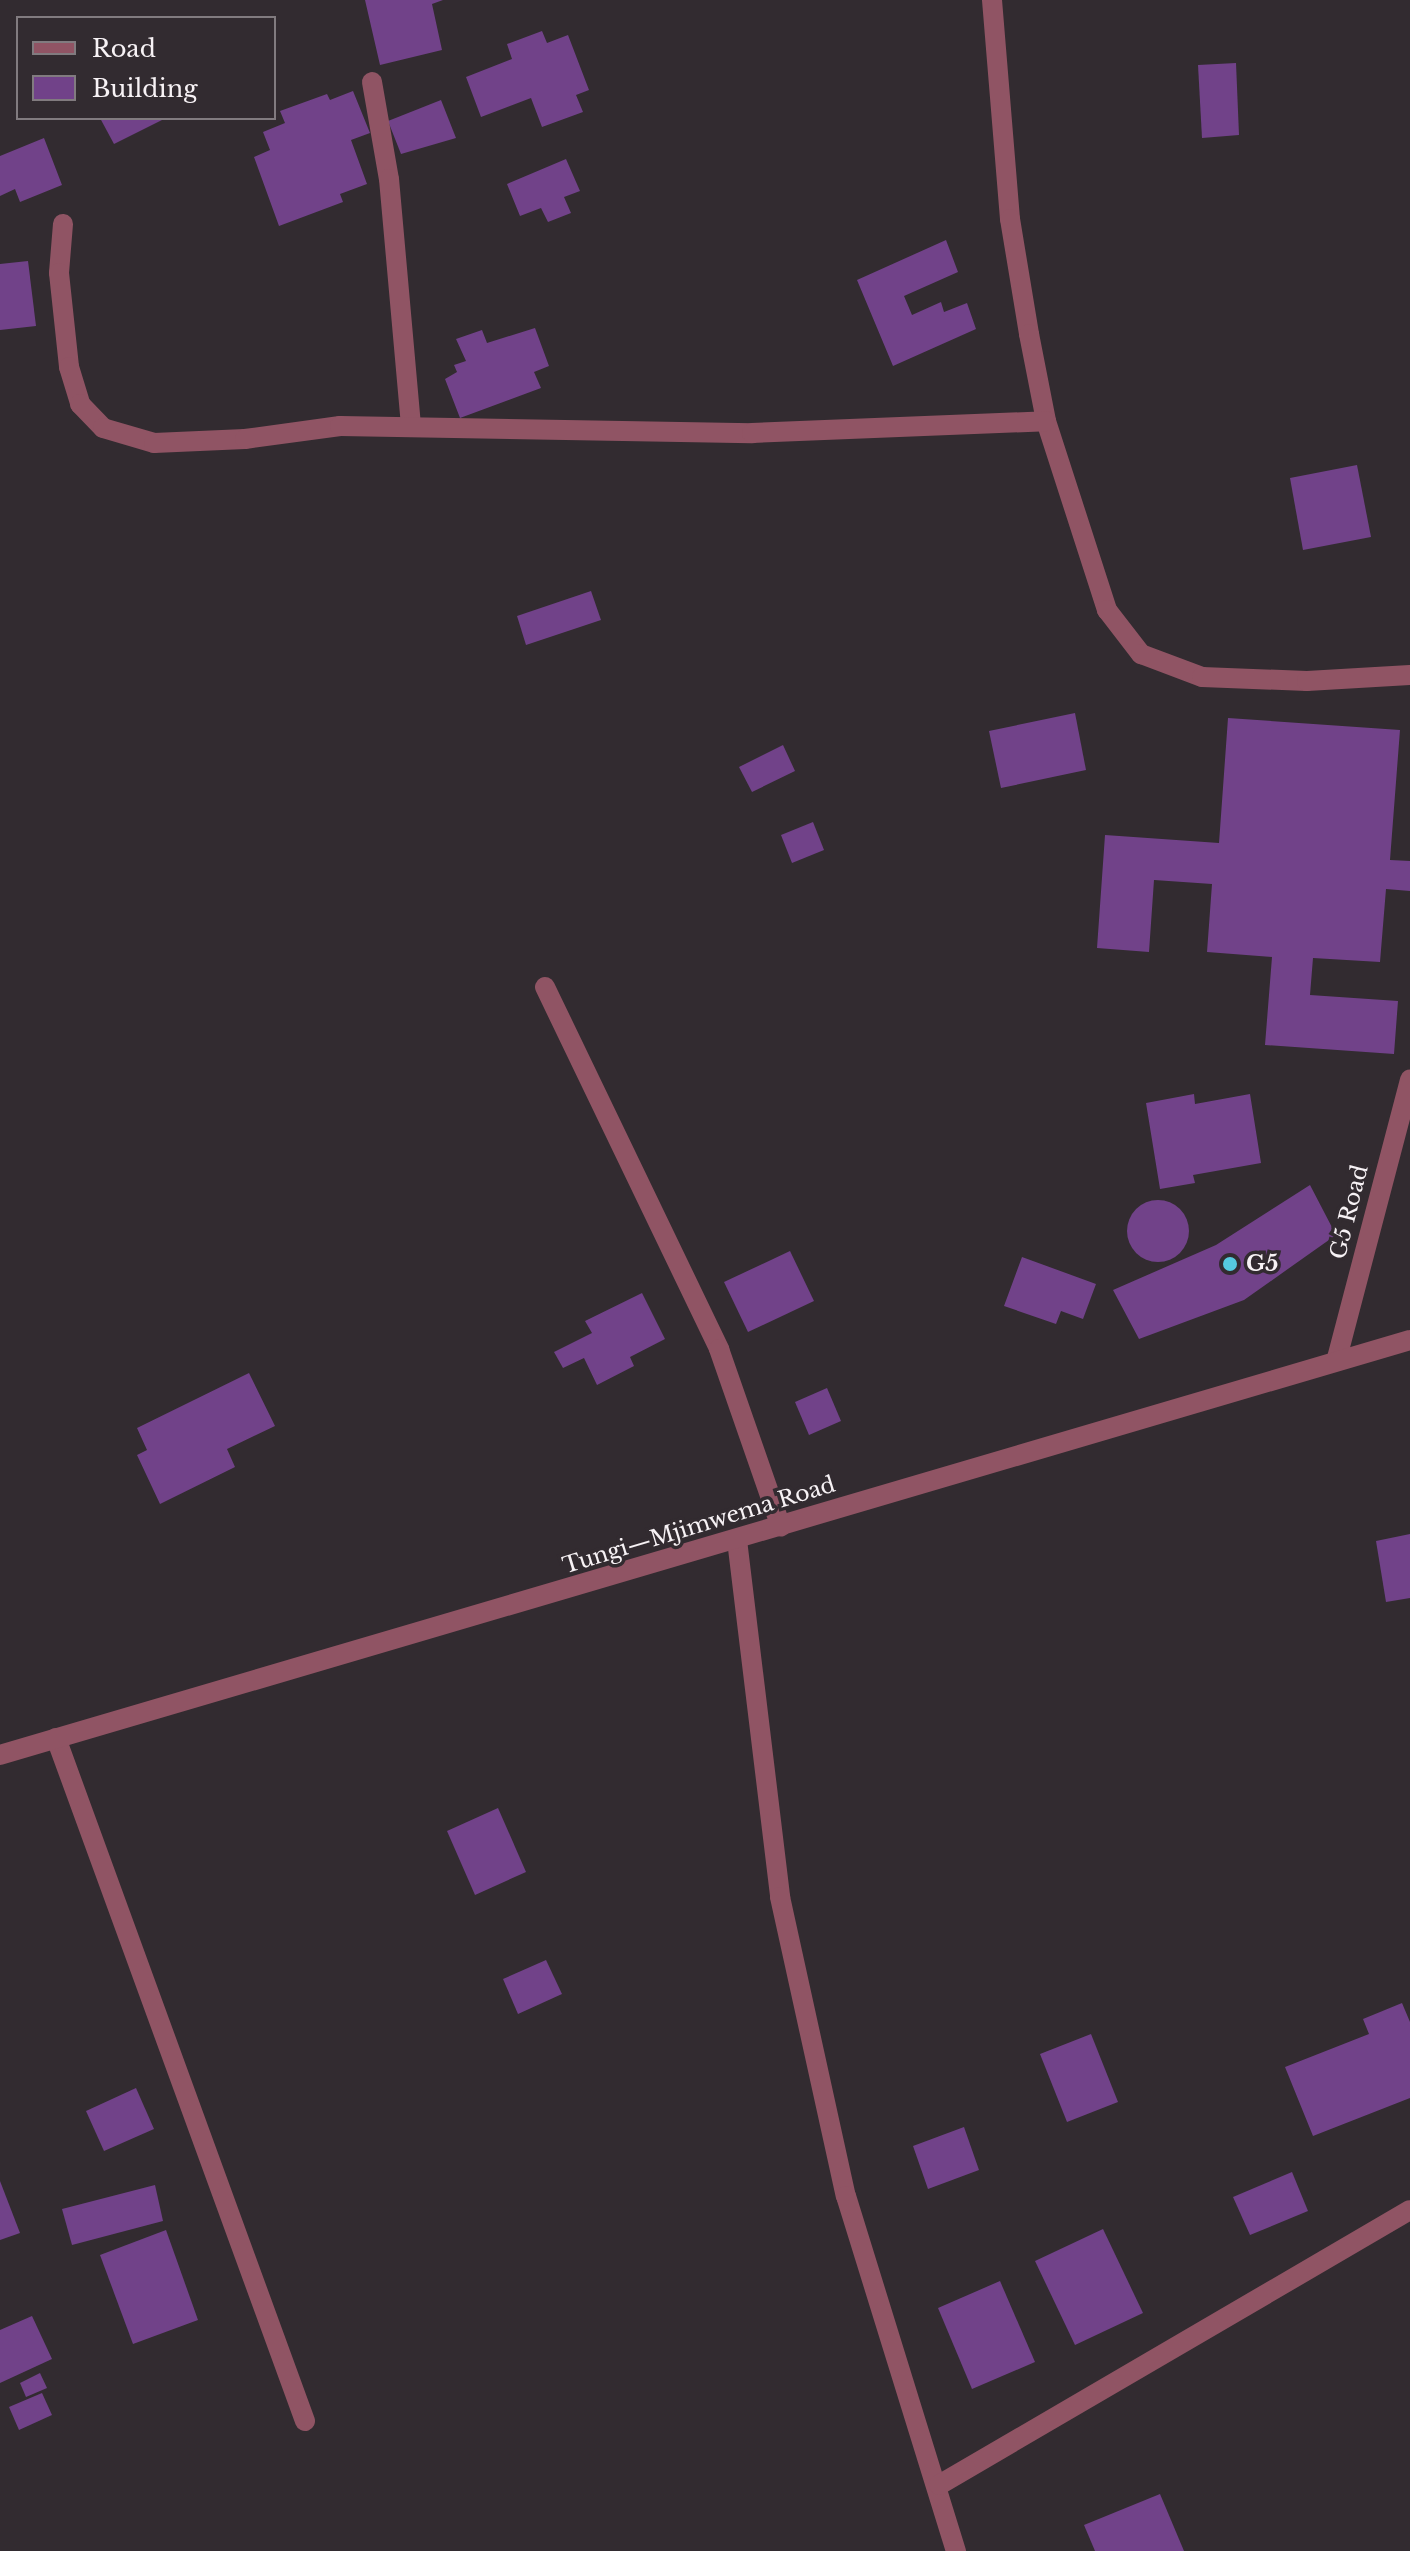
<!DOCTYPE html>
<html>
<head>
<meta charset="utf-8">
<style>
  body { margin:0 }
  #map { position:relative; width:1410px; height:2551px; overflow:hidden; background:#322b30; font-family:"Libre Baskerville",serif }
  div>[style] { position:absolute }
  .building>* { inset:0; background:#714289 }
  .round { border-radius:50% }
  .minor>* { height:20px; margin:-10px; padding:0 10px; transform-origin:10px; border-radius:10px; background:#905464 }
  .dots>* { width:22px; height:22px; translate:-50% -50%; box-sizing:border-box; border:4px solid #322b30; border-radius:50% }
  span { translate:-50% -50%; white-space:nowrap; text-align:center; line-height:1.15; -webkit-text-stroke:7px #322b30; paint-order:stroke }
  .street-label { font-size:22px; color:#f7f2f5 }
  .poi-label { font-size:22px; color:#f7f2f5; font-weight:700 }
  .left { translate:0 -50%; text-align:left }
  .legend { position:absolute; left:16px; top:16px; width:260px; height:104px; box-sizing:border-box; background:#322b30; border:2px solid #817b7f; margin:0; padding:10px 14px; list-style:none; font-size:24px; color:#f7f2f5 }
  .legend li { display:flex; align-items:center; gap:16px; height:40px }
  .legend b { width:40px; border:2px solid #817b7f }
</style>
</head>
<body>
<div id="map">
  <div class="building">
    <div style="clip-path:polygon(365px 0,443px 0,432px 4px,442px 50px,380px 65px)"></div>
    <div style="clip-path:polygon(542px 31px,547px 43px,568px 35px,589px 90px,576px 95px,583px 112px,542px 127px,531px 98px,481px 117px,466px 77px,512px 59px,507px 44px)"></div>
    <div style="clip-path:polygon(1236px 63px,1239px 135px,1202px 138px,1198px 65px)"></div>
    <div style="clip-path:polygon(353px 91px,370px 133px,351px 140px,367px 184px,340px 194px,343px 202px,279px 226px,254px 157px,270px 150px,263px 132px,285px 123px,280px 111px,327px 94px,330px 100px)"></div>
    <div style="clip-path:polygon(441px 100px,456px 138px,401px 154px,388px 121px)"></div>
    <div style="clip-path:polygon(100px 118px,166px 118px,114px 144px)"></div>
    <div style="clip-path:polygon(44px 138px,62px 185px,20px 202px,15px 189px,0 196px,0 156px)"></div>
    <div style="clip-path:polygon(566px 159px,580px 191px,564px 197px,571px 213px,548px 222px,541px 208px,520px 216px,507px 184px)"></div>
    <div style="clip-path:polygon(946px 240px,958px 272px,904px 296px,912px 315px,941px 302px,944px 312px,967px 303px,976px 329px,893px 366px,857px 280px)"></div>
    <div style="clip-path:polygon(28px 261px,36px 326px,0 330px,0 264px)"></div>
    <div style="clip-path:polygon(535px 328px,549px 366px,534px 372px,541px 388px,460px 418px,445px 379px,457px 372px,454px 365px,466px 361px,456px 339px,482px 330px,487px 343px)"></div>
    <div style="clip-path:polygon(1357px 465px,1371px 537px,1303px 550px,1290px 478px)"></div>
    <div style="clip-path:polygon(591px 591px,601px 620px,526px 645px,517px 616px)"></div>
    <div style="clip-path:polygon(1075px 713px,1086px 770px,1001px 788px,989px 731px)"></div>
    <div style="clip-path:polygon(1228px 718px,1400px 730px,1390px 860px,1410px 861px,1410px 891px,1386px 889px,1380px 962px,1313px 958px,1310px 995px,1398px 1001px,1394px 1054px,1265px 1045px,1272px 957px,1207px 952px,1212px 884px,1154px 880px,1149px 952px,1097px 948px,1105px 835px,1219px 843px)"></div>
    <div style="clip-path:polygon(783px 745px,795px 771px,752px 792px,739px 767px)"></div>
    <div style="clip-path:polygon(813px 822px,824px 850px,792px 863px,781px 835px)"></div>
    <div style="clip-path:polygon(1194px 1094px,1195px 1104px,1250px 1094px,1261px 1163px,1193px 1175px,1195px 1183px,1160px 1189px,1146px 1103px)"></div>
    <div style="clip-path:polygon(1310px 1185px,1336px 1235px,1244px 1300px,1139px 1339px,1113px 1290px,1216px 1245px)"></div>
    <div class="round" style="left:1127px;top:1200px;width:62px;height:62px"></div>
    <div style="clip-path:polygon(790px 1251px,814px 1301px,748px 1332px,724px 1282px)"></div>
    <div style="clip-path:polygon(1022px 1257px,1096px 1284px,1083px 1319px,1061px 1311px,1056px 1324px,1004px 1306px)"></div>
    <div style="clip-path:polygon(642px 1293px,665px 1339px,630px 1357px,634px 1366px,597px 1385px,584px 1358px,563px 1368px,554px 1352px,592px 1333px,585px 1321px)"></div>
    <div style="clip-path:polygon(249px 1373px,275px 1426px,227px 1449px,235px 1467px,160px 1504px,137px 1455px,147px 1450px,137px 1428px)"></div>
    <div style="clip-path:polygon(827px 1388px,841px 1421px,809px 1435px,795px 1402px)"></div>
    <div style="clip-path:polygon(1410px 1534px,1410px 1598px,1386px 1602px,1376px 1541px)"></div>
    <div style="clip-path:polygon(498px 1808px,526px 1872px,475px 1895px,447px 1831px)"></div>
    <div style="clip-path:polygon(546px 1960px,562px 1994px,518px 2014px,503px 1979px)"></div>
    <div style="clip-path:polygon(1402px 2003px,1410px 2022px,1410px 2098px,1313px 2136px,1285px 2067px,1369px 2034px,1363px 2019px)"></div>
    <div style="clip-path:polygon(1091px 2034px,1118px 2102px,1067px 2122px,1040px 2054px)"></div>
    <div style="clip-path:polygon(136px 2088px,154px 2129px,104px 2151px,86px 2111px)"></div>
    <div style="clip-path:polygon(964px 2127px,979px 2170px,928px 2189px,913px 2146px)"></div>
    <div style="clip-path:polygon(1292px 2172px,1308px 2211px,1250px 2235px,1233px 2197px)"></div>
    <div style="clip-path:polygon(0 2181px,20px 2233px,0 2240px)"></div>
    <div style="clip-path:polygon(155px 2185px,163px 2221px,72px 2245px,62px 2209px)"></div>
    <div style="clip-path:polygon(1103px 2229px,1143px 2313px,1075px 2345px,1035px 2261px)"></div>
    <div style="clip-path:polygon(166px 2230px,198px 2320px,133px 2344px,100px 2255px)"></div>
    <div style="clip-path:polygon(1000px 2281px,1035px 2362px,972px 2389px,938px 2308px)"></div>
    <div style="clip-path:polygon(32px 2316px,52px 2359px,0 2383px,0 2330px)"></div>
    <div style="clip-path:polygon(40px 2373px,47px 2388px,26px 2397px,20px 2383px)"></div>
    <div style="clip-path:polygon(42px 2393px,52px 2415px,19px 2430px,9px 2407px)"></div>
    <div style="clip-path:polygon(1160px 2494px,1184px 2551px,1095px 2551px,1084px 2525px)"></div>
  </div>
  <div class="minor">
    <div style="left:992px;top:0;width:220px;rotate:85.3deg"></div>
    <div style="left:1010px;top:219px;width:117px;rotate:80.6deg"></div>
    <div style="left:1029px;top:334px;width:89px;rotate:78.9deg"></div>
    <div style="left:1046px;top:421px;width:199px;rotate:72.1deg"></div>
    <div style="left:1107px;top:610px;width:56px;rotate:52.3deg"></div>
    <div style="left:1141px;top:654px;width:65px;rotate:20.7deg"></div>
    <div style="left:1202px;top:677px;width:105px;rotate:2.2deg"></div>
    <div style="left:1307px;top:681px;width:103px;rotate:-3.3deg"></div>
    <div style="left:372px;top:82px;width:98px;rotate:80.1deg"></div>
    <div style="left:389px;top:179px;width:248px;rotate:84.9deg"></div>
    <div style="left:63px;top:224px;width:49px;rotate:94.7deg"></div>
    <div style="left:59px;top:273px;width:95px;rotate:83.9deg"></div>
    <div style="left:69px;top:367px;width:39px;rotate:73deg"></div>
    <div style="left:80px;top:404px;width:33px;rotate:46deg"></div>
    <div style="left:103px;top:428px;width:53px;rotate:16.4deg"></div>
    <div style="left:154px;top:443px;width:91px;rotate:-2.5deg"></div>
    <div style="left:245px;top:439px;width:96px;rotate:-7.8deg"></div>
    <div style="left:340px;top:426px;width:412px;rotate:1deg"></div>
    <div style="left:752px;top:433px;width:294px;rotate:-2.3deg"></div>
    <div style="left:545px;top:987px;width:402px;rotate:64.3deg"></div>
    <div style="left:719px;top:1349px;width:188px;rotate:70.8deg"></div>
    <div style="left:1337px;top:1358px;width:288px;rotate:-75.3deg"></div>
    <div style="left:737px;top:1540px;width:360px;rotate:83.1deg"></div>
    <div style="left:780px;top:1897px;width:306px;rotate:77.6deg"></div>
    <div style="left:846px;top:2196px;width:372px;rotate:72.8deg"></div>
    <div style="left:56px;top:1738px;width:727px;rotate:69.97deg"></div>
    <div style="left:0;top:1755px;width:1470px;rotate:-16.4deg"></div>
    <div style="left:939px;top:2485px;width:545px;rotate:-30.28deg"></div>
  </div>
  <div class="dots">
    <div style="left:1230px;top:1264px;background:#55cadf"></div>
  </div>
  <div class="street-label">
    <span style="left:1349px;top:1212px;rotate:-76deg">G5 Road</span>
    <span style="left:699px;top:1525px;rotate:-17deg">Tungi—Mjimwema Road</span>
  </div>
  <div class="poi-label">
    <span class="left" style="left:1246px;top:1264px">G5</span>
  </div>
  <ul class="legend">
  <li><b style="height:10px;background:#905464"></b>Road</li>
  <li><b style="height:22px;background:#714289"></b>Building</li>
  </ul>
</div>
</body>
</html>
